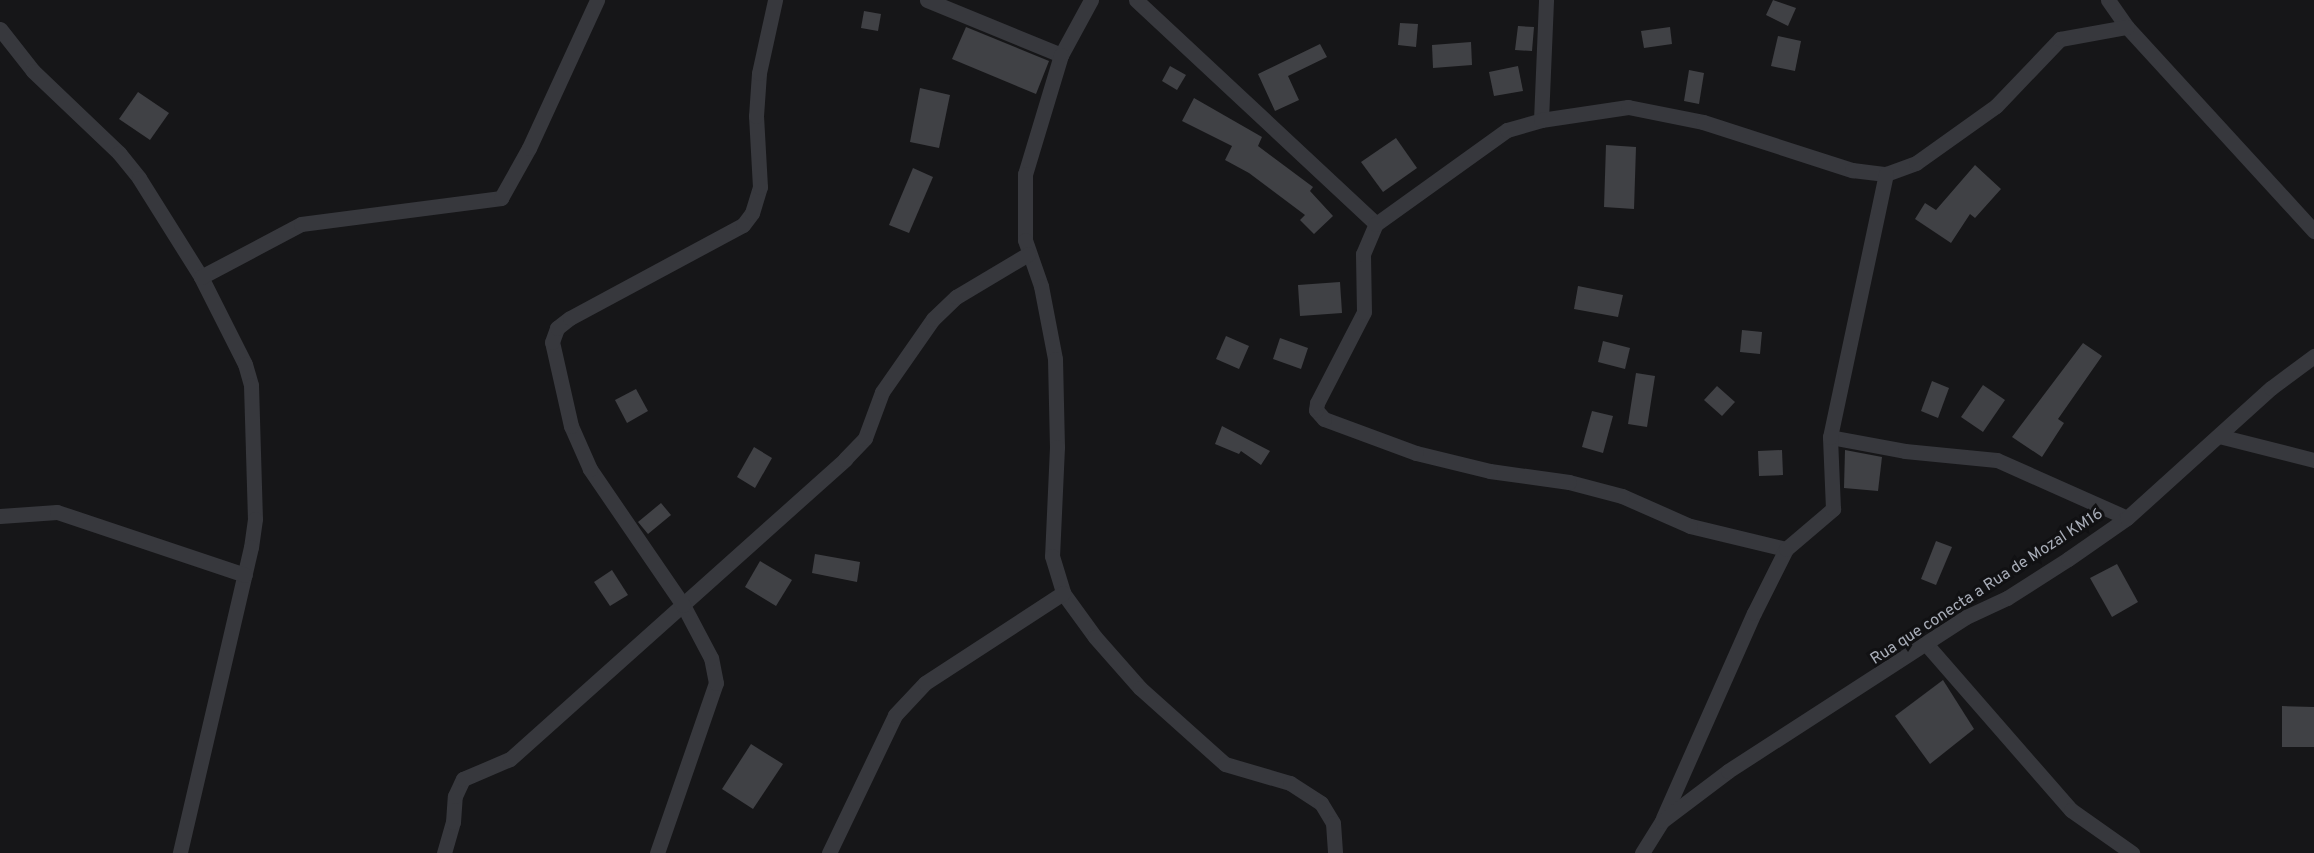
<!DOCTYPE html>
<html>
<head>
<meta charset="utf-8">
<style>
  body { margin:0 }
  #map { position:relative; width:2314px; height:853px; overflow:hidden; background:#161618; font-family:Overpass,sans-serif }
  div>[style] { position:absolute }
  .building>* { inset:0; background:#404145 }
  .street>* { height:15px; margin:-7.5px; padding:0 7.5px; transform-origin:7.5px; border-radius:7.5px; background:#37383d }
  span { translate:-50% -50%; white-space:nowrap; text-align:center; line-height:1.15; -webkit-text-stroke:6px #111113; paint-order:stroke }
  .street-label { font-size:16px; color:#a8adb8 }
</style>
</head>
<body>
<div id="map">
  <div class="building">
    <div style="clip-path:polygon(1773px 0,1796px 8px,1788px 26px,1766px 15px)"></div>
    <div style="clip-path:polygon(864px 11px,881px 14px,878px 31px,861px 28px)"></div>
    <div style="clip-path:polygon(1400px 23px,1418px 24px,1416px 47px,1398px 45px)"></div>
    <div style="clip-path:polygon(1518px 26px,1534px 27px,1532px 51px,1515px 50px)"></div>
    <div style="clip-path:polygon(966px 27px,1049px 61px,1036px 94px,952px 59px)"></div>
    <div style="clip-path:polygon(1670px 27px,1672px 44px,1644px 48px,1641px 31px)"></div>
    <div style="clip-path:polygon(1778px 36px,1801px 41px,1795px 71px,1771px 66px)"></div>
    <div style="clip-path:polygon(1471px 42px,1472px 65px,1433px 68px,1432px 45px)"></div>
    <div style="clip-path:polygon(1320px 44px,1327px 57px,1288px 76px,1299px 100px,1275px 111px,1258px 74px)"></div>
    <div style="clip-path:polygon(1170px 66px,1186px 75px,1177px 90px,1162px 81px)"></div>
    <div style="clip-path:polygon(1518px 66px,1523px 91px,1494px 96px,1489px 72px)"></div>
    <div style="clip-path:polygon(1689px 70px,1704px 73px,1699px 104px,1684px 101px)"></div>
    <div style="clip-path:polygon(920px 88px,950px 95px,939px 148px,910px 142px)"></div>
    <div style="clip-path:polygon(138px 92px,169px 113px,150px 140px,119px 119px)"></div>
    <div style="clip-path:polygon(1194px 98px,1262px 137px,1258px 146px,1313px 187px,1310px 191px,1333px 216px,1314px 234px,1300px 220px,1305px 215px,1249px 173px,1225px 160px,1232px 146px,1182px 121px)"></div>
    <div style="clip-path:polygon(1396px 138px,1417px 168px,1383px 192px,1361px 162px)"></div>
    <div style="clip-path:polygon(1606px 145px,1636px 147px,1634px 209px,1604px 207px)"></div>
    <div style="clip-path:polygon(1975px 165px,2001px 189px,1975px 218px,1970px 214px,1951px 243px,1915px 219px,1925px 203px,1936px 210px)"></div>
    <div style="clip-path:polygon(913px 168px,933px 177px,909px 233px,889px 225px)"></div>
    <div style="clip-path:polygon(1340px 282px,1342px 313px,1300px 316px,1298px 285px)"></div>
    <div style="clip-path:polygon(1578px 286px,1623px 295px,1618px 317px,1574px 309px)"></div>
    <div style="clip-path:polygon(1742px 330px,1762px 332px,1760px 354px,1740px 352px)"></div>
    <div style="clip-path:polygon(1226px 336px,1249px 346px,1239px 369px,1216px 359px)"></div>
    <div style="clip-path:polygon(1280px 338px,1308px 348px,1301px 369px,1273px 359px)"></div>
    <div style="clip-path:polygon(1603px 341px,1630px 348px,1625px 369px,1598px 362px)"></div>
    <div style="clip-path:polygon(2083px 343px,2102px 356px,2058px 419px,2064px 423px,2042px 457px,2012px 437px)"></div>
    <div style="clip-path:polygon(1636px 373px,1655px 376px,1647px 427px,1628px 424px)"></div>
    <div style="clip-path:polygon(1932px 381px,1949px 388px,1938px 418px,1921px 411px)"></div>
    <div style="clip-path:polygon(1983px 385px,2005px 400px,1983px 432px,1961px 417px)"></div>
    <div style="clip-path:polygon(1717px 386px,1735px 402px,1722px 416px,1704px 400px)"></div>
    <div style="clip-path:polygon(636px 389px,648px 411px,627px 423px,615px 400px)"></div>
    <div style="clip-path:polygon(1592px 411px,1613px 416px,1603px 453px,1582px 447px)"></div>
    <div style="clip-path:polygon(1222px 426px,1270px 451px,1261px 465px,1241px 451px,1239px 454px,1215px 444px)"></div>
    <div style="clip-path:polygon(754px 447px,772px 458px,755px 488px,737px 477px)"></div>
    <div style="clip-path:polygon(1782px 450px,1783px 475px,1759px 476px,1758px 451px)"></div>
    <div style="clip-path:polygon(1845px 450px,1882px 457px,1878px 491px,1844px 488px)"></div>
    <div style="clip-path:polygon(661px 503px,671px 515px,648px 534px,638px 522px)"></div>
    <div style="clip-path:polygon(1936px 541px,1952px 547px,1936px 585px,1921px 579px)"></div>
    <div style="clip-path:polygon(815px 554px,860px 562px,857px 582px,812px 573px)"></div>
    <div style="clip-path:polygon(760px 561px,792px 580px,776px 606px,745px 587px)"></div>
    <div style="clip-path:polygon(2117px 564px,2138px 602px,2112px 617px,2090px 578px)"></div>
    <div style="clip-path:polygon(612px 570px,628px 595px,610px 606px,594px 582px)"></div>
    <div style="clip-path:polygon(1943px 680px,1974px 729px,1930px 764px,1895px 716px)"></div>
    <div style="clip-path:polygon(2282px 706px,2314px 707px,2314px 747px,2282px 747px)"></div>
    <div style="clip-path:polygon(751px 744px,783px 764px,753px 809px,722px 789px)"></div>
  </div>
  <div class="street">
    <div style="left:927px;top:0;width:145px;rotate:22.3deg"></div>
    <div style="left:1091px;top:0;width:63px;rotate:118.6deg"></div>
    <div style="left:1061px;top:55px;width:124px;rotate:106.8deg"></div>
    <div style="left:1025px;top:174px;width:66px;rotate:90deg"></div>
    <div style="left:1025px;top:240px;width:49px;rotate:70.8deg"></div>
    <div style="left:1041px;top:286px;width:74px;rotate:79.1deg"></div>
    <div style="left:1055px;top:359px;width:88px;rotate:88.7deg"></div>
    <div style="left:1057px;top:447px;width:109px;rotate:92.6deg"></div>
    <div style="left:1052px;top:556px;width:39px;rotate:73deg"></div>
    <div style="left:1063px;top:593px;width:54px;rotate:54deg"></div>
    <div style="left:1095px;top:637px;width:68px;rotate:48.6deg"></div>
    <div style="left:1140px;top:688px;width:114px;rotate:41.8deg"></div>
    <div style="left:1225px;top:764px;width:68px;rotate:16.3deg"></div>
    <div style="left:1290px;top:783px;width:37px;rotate:33deg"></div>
    <div style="left:1321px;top:803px;width:23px;rotate:59deg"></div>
    <div style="left:1333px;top:823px;width:30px;rotate:86deg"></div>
    <div style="left:1136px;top:0;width:328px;rotate:43deg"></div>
    <div style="left:2108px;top:0;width:33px;rotate:55deg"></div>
    <div style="left:2127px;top:27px;width:277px;rotate:47.5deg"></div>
    <div style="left:0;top:29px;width:53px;rotate:51.8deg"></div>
    <div style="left:33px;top:71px;width:119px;rotate:43.6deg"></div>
    <div style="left:119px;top:153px;width:32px;rotate:51deg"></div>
    <div style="left:139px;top:178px;width:117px;rotate:57.9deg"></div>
    <div style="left:201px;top:277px;width:97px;rotate:63.2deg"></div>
    <div style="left:245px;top:364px;width:22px;rotate:74deg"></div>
    <div style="left:251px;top:385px;width:134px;rotate:88.3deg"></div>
    <div style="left:255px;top:519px;width:28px;rotate:98deg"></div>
    <div style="left:251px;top:547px;width:314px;rotate:103.1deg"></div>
    <div style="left:1541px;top:120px;width:120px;rotate:-87.6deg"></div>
    <div style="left:201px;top:277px;width:113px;rotate:-27.9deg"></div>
    <div style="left:301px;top:224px;width:202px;rotate:-7.4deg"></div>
    <div style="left:501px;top:198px;width:57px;rotate:-60.8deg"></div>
    <div style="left:529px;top:148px;width:163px;rotate:-65.3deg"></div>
    <div style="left:2219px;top:436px;width:98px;rotate:14.2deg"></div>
    <div style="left:1830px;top:437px;width:76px;rotate:10.6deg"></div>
    <div style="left:1905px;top:451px;width:92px;rotate:5.6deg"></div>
    <div style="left:1997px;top:460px;width:142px;rotate:24deg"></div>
    <div style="left:0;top:516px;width:57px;rotate:-4deg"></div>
    <div style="left:57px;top:512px;width:198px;rotate:18.5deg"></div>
    <div style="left:1786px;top:549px;width:99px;rotate:-166.5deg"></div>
    <div style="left:1690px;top:526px;width:74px;rotate:-156.2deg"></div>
    <div style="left:1622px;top:496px;width:55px;rotate:-165.2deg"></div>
    <div style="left:1569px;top:482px;width:80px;rotate:-172.1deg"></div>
    <div style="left:1490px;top:471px;width:76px;rotate:-166.3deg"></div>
    <div style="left:1416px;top:453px;width:98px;rotate:-159.7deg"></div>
    <div style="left:1324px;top:419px;width:12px;rotate:-132deg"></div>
    <div style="left:1316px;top:410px;width:7px;rotate:-82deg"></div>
    <div style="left:1317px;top:403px;width:102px;rotate:-62.7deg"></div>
    <div style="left:1364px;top:312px;width:58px;rotate:-91deg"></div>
    <div style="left:1363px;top:254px;width:33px;rotate:-67deg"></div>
    <div style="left:1376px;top:224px;width:161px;rotate:-35.7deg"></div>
    <div style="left:1507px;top:130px;width:35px;rotate:-16deg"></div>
    <div style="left:1541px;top:120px;width:88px;rotate:-8.5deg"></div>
    <div style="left:1628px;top:107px;width:76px;rotate:11.3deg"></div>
    <div style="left:1703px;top:122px;width:157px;rotate:17.9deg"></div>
    <div style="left:1852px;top:170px;width:34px;rotate:7deg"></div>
    <div style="left:1886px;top:174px;width:32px;rotate:-20deg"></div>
    <div style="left:1916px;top:163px;width:98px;rotate:-35.5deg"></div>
    <div style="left:1996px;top:106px;width:93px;rotate:-46.3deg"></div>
    <div style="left:2060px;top:39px;width:68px;rotate:-10.2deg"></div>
    <div style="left:1927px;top:645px;width:219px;rotate:48.9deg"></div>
    <div style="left:2071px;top:810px;width:75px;rotate:35.2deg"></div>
    <div style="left:1663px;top:818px;width:224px;rotate:-66.1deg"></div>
    <div style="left:1754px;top:613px;width:72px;rotate:-63.4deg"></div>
    <div style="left:1786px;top:549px;width:62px;rotate:-40.4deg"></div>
    <div style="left:1833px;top:509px;width:72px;rotate:-92.4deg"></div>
    <div style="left:1830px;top:437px;width:269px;rotate:-78deg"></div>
    <div style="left:444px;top:853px;width:32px;rotate:-74deg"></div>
    <div style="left:453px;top:822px;width:26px;rotate:-86deg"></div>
    <div style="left:455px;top:796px;width:19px;rotate:-65deg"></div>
    <div style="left:463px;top:779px;width:51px;rotate:-23.1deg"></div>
    <div style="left:510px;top:759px;width:450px;rotate:-41.8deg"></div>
    <div style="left:845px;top:459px;width:29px;rotate:-46deg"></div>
    <div style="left:865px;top:438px;width:49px;rotate:-69.7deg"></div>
    <div style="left:882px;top:392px;width:89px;rotate:-55.1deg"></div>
    <div style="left:933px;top:319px;width:32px;rotate:-44deg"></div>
    <div style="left:956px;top:297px;width:84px;rotate:-30.8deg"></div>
    <div style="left:657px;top:853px;width:180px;rotate:-70.9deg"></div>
    <div style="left:716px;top:683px;width:25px;rotate:-101deg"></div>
    <div style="left:711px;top:658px;width:60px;rotate:-117.8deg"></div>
    <div style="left:683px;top:605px;width:165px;rotate:-124.4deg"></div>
    <div style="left:590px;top:469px;width:47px;rotate:-113.8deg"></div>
    <div style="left:571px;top:426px;width:86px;rotate:-102.7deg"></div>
    <div style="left:552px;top:342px;width:15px;rotate:-70deg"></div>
    <div style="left:557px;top:328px;width:16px;rotate:-38deg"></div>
    <div style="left:570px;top:318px;width:196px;rotate:-28.3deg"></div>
    <div style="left:743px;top:225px;width:15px;rotate:-53deg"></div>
    <div style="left:752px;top:213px;width:27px;rotate:-73deg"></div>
    <div style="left:760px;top:187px;width:71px;rotate:-93.2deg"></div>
    <div style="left:756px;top:116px;width:43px;rotate:-86deg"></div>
    <div style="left:759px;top:73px;width:75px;rotate:-77.6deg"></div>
    <div style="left:829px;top:853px;width:153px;rotate:-64.4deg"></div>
    <div style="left:895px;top:715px;width:44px;rotate:-46.8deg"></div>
    <div style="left:925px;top:683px;width:165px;rotate:-33.1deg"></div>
    <div style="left:1642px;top:853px;width:38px;rotate:-58deg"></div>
    <div style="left:1662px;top:821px;width:83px;rotate:-37.1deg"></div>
    <div style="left:1728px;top:771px;width:283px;rotate:-32.9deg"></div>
    <div style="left:1966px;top:617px;width:45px;rotate:-24.9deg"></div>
    <div style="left:2007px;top:598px;width:72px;rotate:-32.6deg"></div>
    <div style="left:2068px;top:559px;width:72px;rotate:-34.8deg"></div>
    <div style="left:2127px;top:518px;width:194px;rotate:-42.1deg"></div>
    <div style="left:2271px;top:388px;width:54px;rotate:-36.7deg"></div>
  </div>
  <div class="street-label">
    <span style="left:1987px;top:587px;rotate:-33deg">Rua que conecta a Rua de Mozal KM16</span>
  </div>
</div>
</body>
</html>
